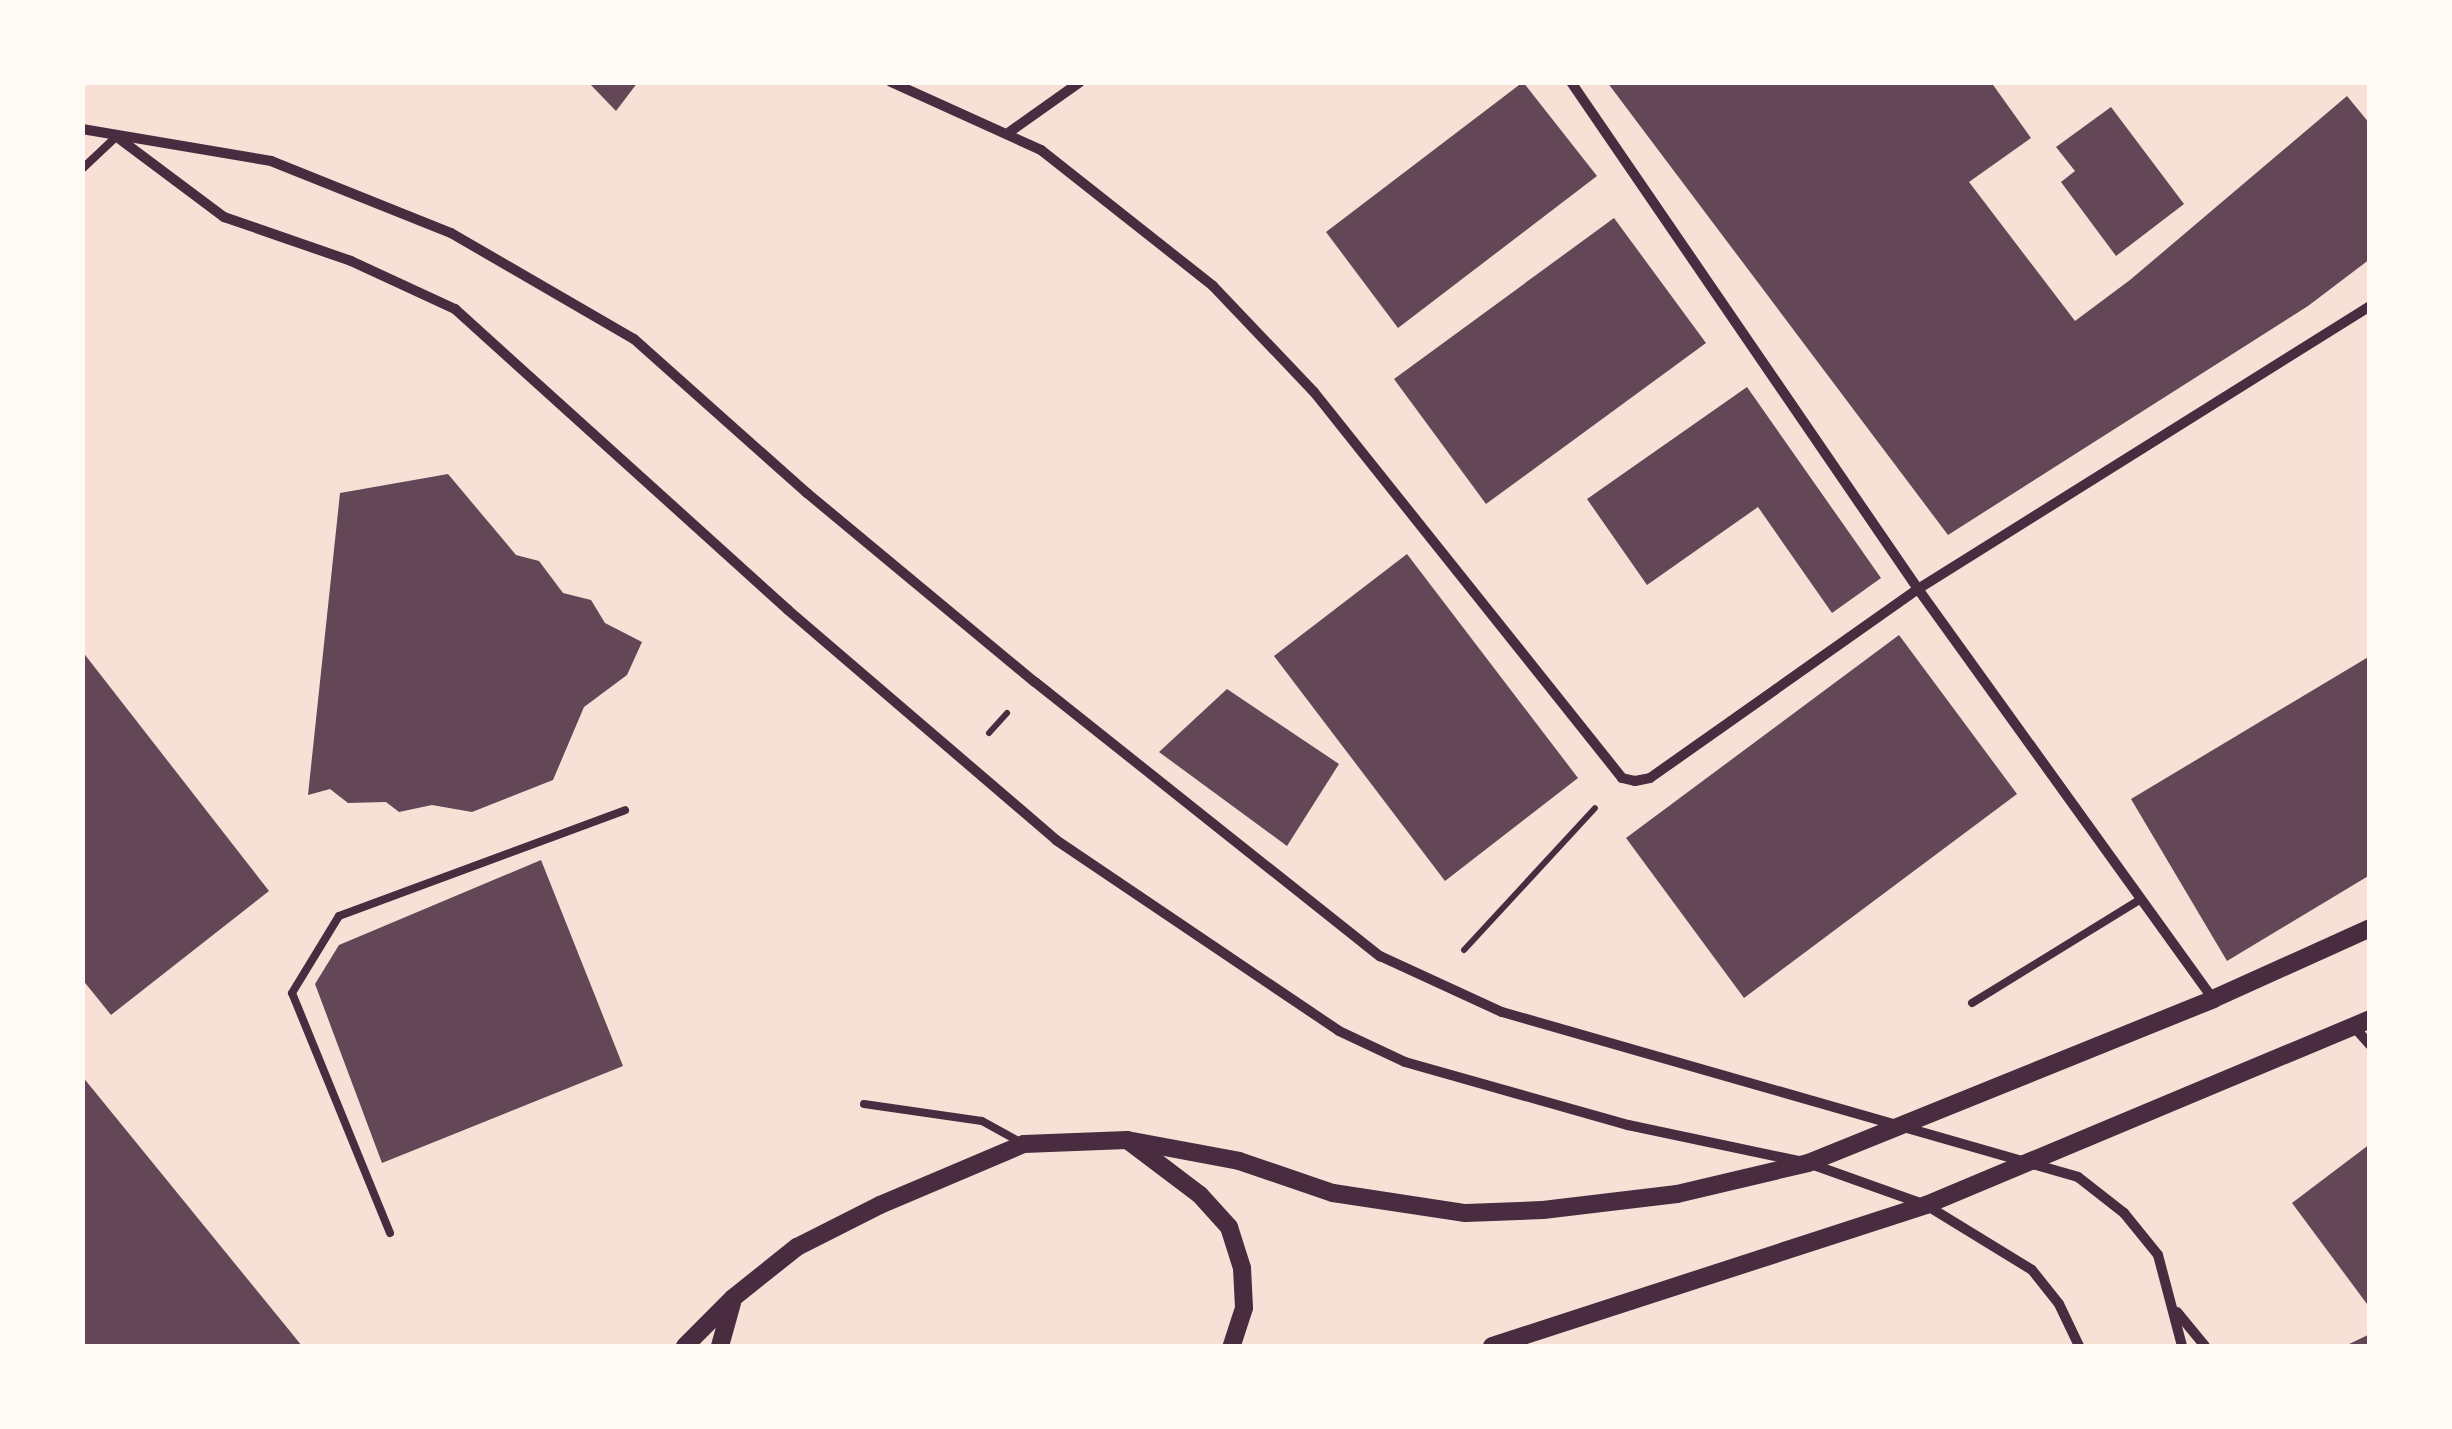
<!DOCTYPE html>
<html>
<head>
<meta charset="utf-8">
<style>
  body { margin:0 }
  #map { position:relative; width:2452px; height:1429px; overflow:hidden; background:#f7e1d7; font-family:Poppins,sans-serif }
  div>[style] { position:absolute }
  .building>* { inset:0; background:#644757 }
  .path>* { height:6px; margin:-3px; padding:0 3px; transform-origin:3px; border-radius:3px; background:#4a2c40 }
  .service>* { height:8px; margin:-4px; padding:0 4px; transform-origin:4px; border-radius:4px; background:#4a2c40 }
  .minor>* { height:10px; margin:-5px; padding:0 5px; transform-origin:5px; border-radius:5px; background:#4a2c40 }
  .tertiary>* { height:18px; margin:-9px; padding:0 9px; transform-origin:9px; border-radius:9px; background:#4a2c40 }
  span { translate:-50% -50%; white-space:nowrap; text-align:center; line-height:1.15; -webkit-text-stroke:8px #fffaf5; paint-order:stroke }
  .frame { position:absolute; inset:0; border:85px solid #fffaf5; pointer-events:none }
</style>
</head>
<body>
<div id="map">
  <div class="building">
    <div style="clip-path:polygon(588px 82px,638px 82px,616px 111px)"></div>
    <div style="clip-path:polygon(1523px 82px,1597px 176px,1398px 328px,1326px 232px)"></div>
    <div style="clip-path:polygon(1607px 82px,1991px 82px,2031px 138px,1969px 182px,2075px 321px,2130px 280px,2347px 96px,2370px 124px,2370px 259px,2308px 306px,1948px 535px)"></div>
    <div style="clip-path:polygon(2111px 107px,2184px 204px,2116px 256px,2061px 182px,2075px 171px,2056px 147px)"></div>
    <div style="clip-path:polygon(1614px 218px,1706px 343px,1486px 504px,1394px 379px)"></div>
    <div style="clip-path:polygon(1747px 387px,1881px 578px,1832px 613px,1758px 507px,1647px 585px,1587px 499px)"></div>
    <div style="clip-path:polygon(448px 474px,516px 555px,539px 561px,563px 593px,591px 600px,605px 623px,642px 642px,627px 675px,584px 707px,553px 780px,472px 812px,432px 805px,399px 812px,386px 802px,348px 803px,330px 789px,308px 795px,340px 493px)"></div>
    <div style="clip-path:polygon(1407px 554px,1578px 778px,1445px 881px,1274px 656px)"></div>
    <div style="clip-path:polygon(1899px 635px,2017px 794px,1744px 998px,1626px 838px)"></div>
    <div style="clip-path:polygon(82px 651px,269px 891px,111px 1015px,82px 979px)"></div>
    <div style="clip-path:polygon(2370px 656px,2370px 875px,2227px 961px,2131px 799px)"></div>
    <div style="clip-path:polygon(1227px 689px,1339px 764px,1287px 846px,1159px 752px)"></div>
    <div style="clip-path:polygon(541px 860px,623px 1066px,382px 1163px,315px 984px,339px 945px)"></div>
    <div style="clip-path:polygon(82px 1076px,302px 1346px,82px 1346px)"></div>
    <div style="clip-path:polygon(2370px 1144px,2370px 1308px,2292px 1203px)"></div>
    <div style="clip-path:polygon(2370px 1334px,2370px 1346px,2345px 1346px)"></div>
  </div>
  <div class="path">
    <div style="left:989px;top:733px;width:27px;rotate:-48deg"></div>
    <div style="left:1464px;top:950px;width:193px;rotate:-47.3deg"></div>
  </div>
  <div class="service">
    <div style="left:82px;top:169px;width:47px;rotate:-43.3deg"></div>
    <div style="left:1972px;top:1003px;width:198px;rotate:-31.6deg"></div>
    <div style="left:864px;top:1104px;width:119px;rotate:8.2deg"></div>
    <div style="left:982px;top:1121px;width:43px;rotate:28.9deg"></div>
    <div style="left:390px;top:1233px;width:259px;rotate:-112.2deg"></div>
    <div style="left:292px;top:993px;width:90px;rotate:-58.6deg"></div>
    <div style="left:339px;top:916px;width:305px;rotate:-20.3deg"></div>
  </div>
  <div class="minor">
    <div style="left:891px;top:82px;width:165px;rotate:24.4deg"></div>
    <div style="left:1041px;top:150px;width:219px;rotate:38.3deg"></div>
    <div style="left:1213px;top:286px;width:146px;rotate:46.4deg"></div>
    <div style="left:1314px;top:392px;width:494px;rotate:51.4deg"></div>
    <div style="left:1622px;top:778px;width:13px;rotate:13deg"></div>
    <div style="left:1635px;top:781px;width:15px;rotate:-11deg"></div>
    <div style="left:1650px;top:778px;width:328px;rotate:-35.2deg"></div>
    <div style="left:1918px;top:589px;width:533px;rotate:-32.05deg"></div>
    <div style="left:1571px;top:82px;width:614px;rotate:55.61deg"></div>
    <div style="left:1918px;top:589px;width:505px;rotate:54.26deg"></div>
    <div style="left:82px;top:129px;width:192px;rotate:9.6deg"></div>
    <div style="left:271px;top:161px;width:194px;rotate:21.8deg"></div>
    <div style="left:451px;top:233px;width:211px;rotate:30.1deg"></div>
    <div style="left:634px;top:339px;width:232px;rotate:41.7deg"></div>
    <div style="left:807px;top:493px;width:296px;rotate:39.7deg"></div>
    <div style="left:1035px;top:682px;width:441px;rotate:38.5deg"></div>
    <div style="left:1380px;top:956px;width:134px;rotate:24.7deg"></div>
    <div style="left:1502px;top:1012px;width:599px;rotate:15.98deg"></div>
    <div style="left:2078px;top:1177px;width:58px;rotate:38deg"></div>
    <div style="left:2124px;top:1213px;width:54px;rotate:51deg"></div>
    <div style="left:2158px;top:1255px;width:94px;rotate:75.2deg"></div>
    <div style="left:1008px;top:133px;width:88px;rotate:-35.3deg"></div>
    <div style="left:117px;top:137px;width:134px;rotate:36.8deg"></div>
    <div style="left:224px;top:217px;width:134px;rotate:19.1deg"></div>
    <div style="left:351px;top:261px;width:115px;rotate:24.8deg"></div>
    <div style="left:455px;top:309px;width:449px;rotate:42.1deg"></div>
    <div style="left:788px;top:610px;width:353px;rotate:40.6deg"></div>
    <div style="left:1056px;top:840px;width:341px;rotate:34deg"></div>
    <div style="left:1339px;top:1031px;width:73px;rotate:25.2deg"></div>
    <div style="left:1405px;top:1062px;width:232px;rotate:15.8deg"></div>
    <div style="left:1628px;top:1125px;width:184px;rotate:11.9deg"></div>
    <div style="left:1808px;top:1163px;width:125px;rotate:19.6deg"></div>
    <div style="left:1926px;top:1205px;width:124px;rotate:31.5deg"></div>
    <div style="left:2032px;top:1270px;width:43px;rotate:51.5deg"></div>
    <div style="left:2059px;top:1304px;width:47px;rotate:64.5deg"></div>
    <div style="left:2354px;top:1027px;width:24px;rotate:48deg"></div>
    <div style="left:2177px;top:1312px;width:44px;rotate:50.5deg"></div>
  </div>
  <div class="tertiary">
    <div style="left:1130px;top:1142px;width:88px;rotate:37.1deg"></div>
    <div style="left:1200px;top:1195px;width:43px;rotate:47.8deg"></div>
    <div style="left:1229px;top:1227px;width:43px;rotate:72.4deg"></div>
    <div style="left:1242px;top:1268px;width:40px;rotate:87.1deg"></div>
    <div style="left:1244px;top:1308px;width:40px;rotate:108deg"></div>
    <div style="left:685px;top:1346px;width:68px;rotate:-45deg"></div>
    <div style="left:733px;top:1298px;width:82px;rotate:-38.6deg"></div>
    <div style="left:797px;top:1247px;width:93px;rotate:-26.8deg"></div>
    <div style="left:880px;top:1205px;width:156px;rotate:-23deg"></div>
    <div style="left:1024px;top:1144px;width:103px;rotate:-2.2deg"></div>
    <div style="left:1127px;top:1140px;width:114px;rotate:10.6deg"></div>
    <div style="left:1239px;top:1161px;width:99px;rotate:18.8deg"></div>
    <div style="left:1333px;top:1193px;width:134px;rotate:8.6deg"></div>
    <div style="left:1466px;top:1213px;width:77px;rotate:-2.2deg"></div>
    <div style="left:1543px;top:1210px;width:135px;rotate:-6.8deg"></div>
    <div style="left:1677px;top:1194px;width:135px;rotate:-13.3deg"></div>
    <div style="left:1808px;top:1163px;width:437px;rotate:-22deg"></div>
    <div style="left:2213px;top:999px;width:172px;rotate:-24.3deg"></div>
    <div style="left:720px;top:1346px;width:45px;rotate:-74.4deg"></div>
    <div style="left:1492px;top:1346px;width:456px;rotate:-18deg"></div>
    <div style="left:1926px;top:1205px;width:481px;rotate:-22.7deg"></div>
  </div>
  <div class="frame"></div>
</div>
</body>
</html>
